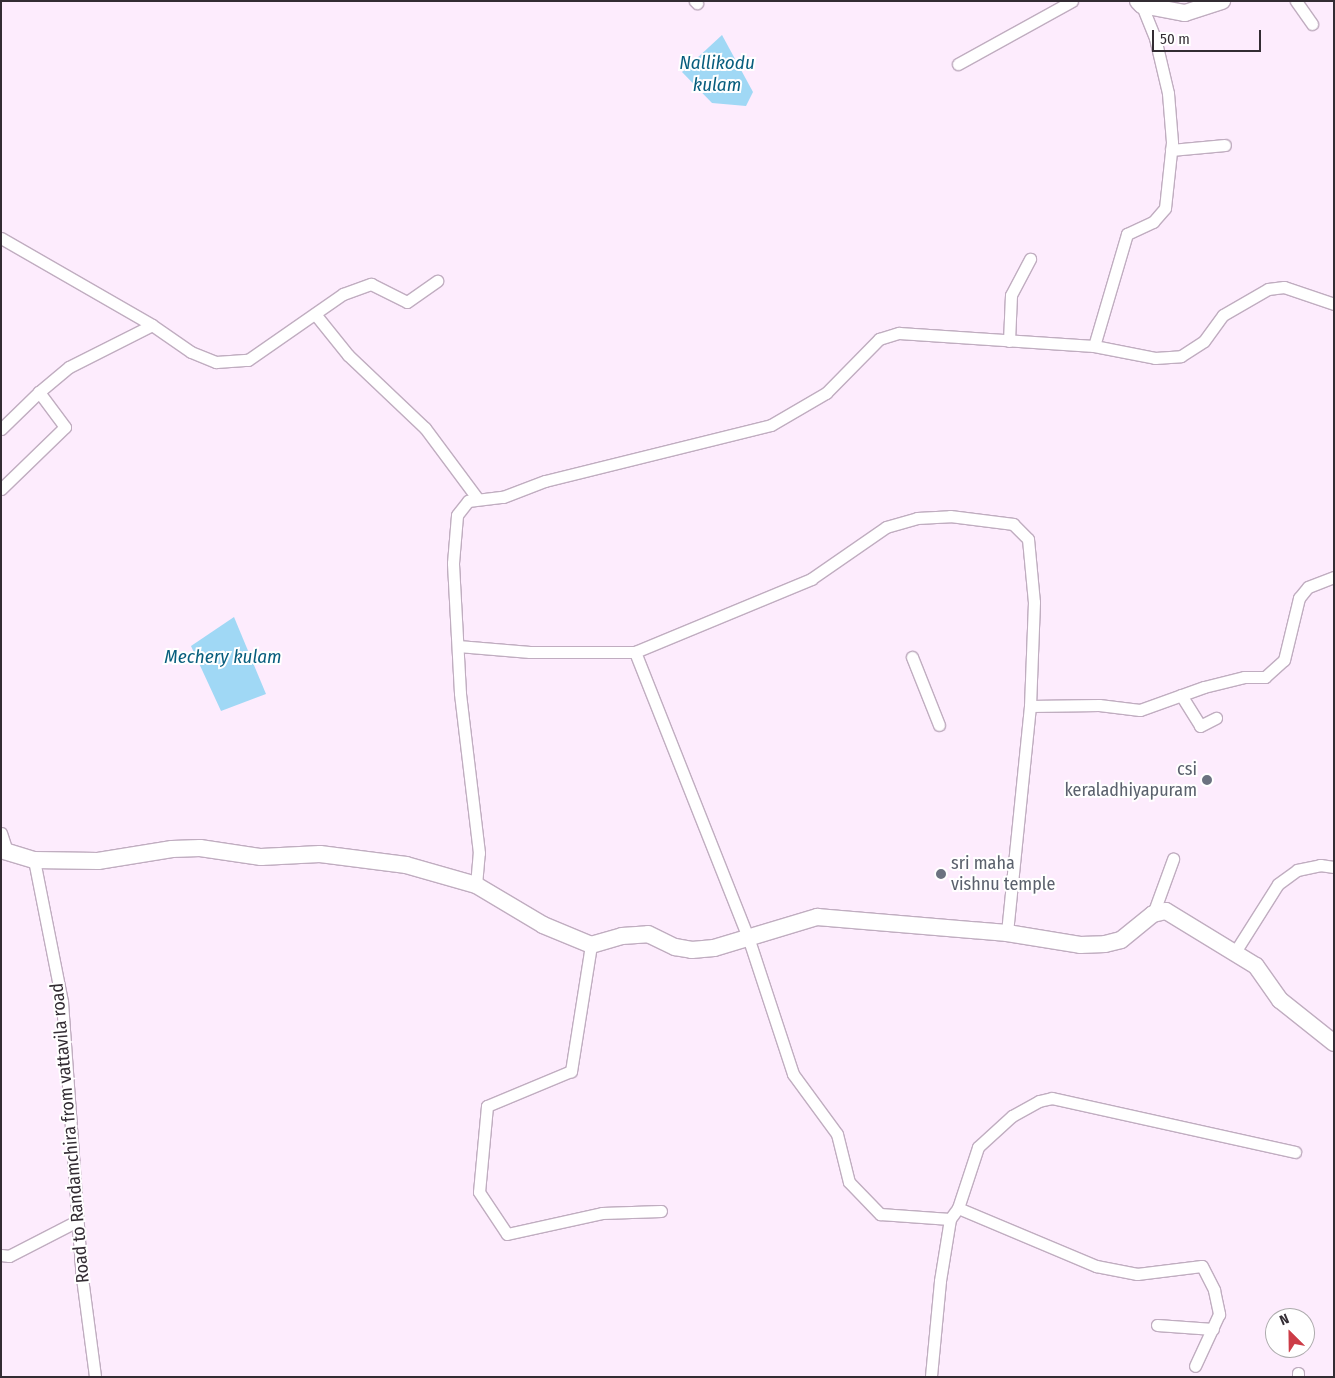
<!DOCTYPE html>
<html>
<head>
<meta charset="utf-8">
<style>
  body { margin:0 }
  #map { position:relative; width:1335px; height:1378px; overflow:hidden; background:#fdecfd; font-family:"Fira Sans Condensed",sans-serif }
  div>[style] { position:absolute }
  .water>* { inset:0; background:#a0d8f5 }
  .roads { filter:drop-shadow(1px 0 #c0adc0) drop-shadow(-1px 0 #c0adc0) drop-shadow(0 1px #c0adc0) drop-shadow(0 -1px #c0adc0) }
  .street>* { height:11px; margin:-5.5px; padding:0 5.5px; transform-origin:5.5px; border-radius:5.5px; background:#fff }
  .secondary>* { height:16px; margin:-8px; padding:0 8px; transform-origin:8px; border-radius:8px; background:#fff }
  .dots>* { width:14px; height:14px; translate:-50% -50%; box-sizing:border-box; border:2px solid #fff; border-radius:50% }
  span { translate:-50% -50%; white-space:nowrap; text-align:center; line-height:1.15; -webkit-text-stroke:4px #fff; paint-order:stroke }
  .worship-label { font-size:18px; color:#5b616d }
  .right { translate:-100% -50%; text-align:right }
  .left { translate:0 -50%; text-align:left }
  .street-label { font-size:18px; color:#332c33 }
  .water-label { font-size:19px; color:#085e7e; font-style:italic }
  .frame { position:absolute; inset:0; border:2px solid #332c33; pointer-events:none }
  .north { position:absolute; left:1265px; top:1308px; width:50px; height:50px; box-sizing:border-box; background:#fff; border:1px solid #adabad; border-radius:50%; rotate:337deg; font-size:14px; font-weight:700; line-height:20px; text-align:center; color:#332c33 }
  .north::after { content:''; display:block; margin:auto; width:18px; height:22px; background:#cc3c47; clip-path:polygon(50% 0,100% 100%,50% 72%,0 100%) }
  .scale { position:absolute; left:1152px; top:30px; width:109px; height:22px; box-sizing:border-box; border:2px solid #332c33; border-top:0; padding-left:6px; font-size:15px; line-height:18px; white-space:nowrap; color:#332c33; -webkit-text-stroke:4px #fff; paint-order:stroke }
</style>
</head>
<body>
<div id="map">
  <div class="water">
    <div style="clip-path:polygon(722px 35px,753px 92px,746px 106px,712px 103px,682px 72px)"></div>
    <div style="clip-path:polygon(234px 617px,266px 694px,221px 711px,191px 646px)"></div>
  </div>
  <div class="roads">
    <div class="street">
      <div style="left:695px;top:1px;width:3px;rotate:45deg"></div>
      <div style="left:1296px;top:1px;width:28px;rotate:55deg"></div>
      <div style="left:958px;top:64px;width:130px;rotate:-28.9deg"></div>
      <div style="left:1171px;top:150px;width:54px;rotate:-5.3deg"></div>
      <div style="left:1px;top:238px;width:174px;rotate:29.9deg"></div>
      <div style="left:152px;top:325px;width:47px;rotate:34.7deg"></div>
      <div style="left:191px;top:352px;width:27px;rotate:22deg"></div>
      <div style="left:216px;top:362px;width:32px;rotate:-4deg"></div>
      <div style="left:248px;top:360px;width:116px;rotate:-34.8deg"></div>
      <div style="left:343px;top:294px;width:30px;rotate:-20deg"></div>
      <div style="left:371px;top:284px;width:40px;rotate:26.6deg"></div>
      <div style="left:407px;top:302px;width:37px;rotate:-35deg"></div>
      <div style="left:315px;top:314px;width:53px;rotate:51.2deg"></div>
      <div style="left:348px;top:355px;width:106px;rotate:43.5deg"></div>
      <div style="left:425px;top:428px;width:87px;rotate:53.4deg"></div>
      <div style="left:1009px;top:341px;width:46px;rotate:-87.5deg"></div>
      <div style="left:1011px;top:295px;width:41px;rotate:-62.2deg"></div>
      <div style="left:1094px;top:346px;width:117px;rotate:-73.6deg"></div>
      <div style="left:1127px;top:234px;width:29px;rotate:-25deg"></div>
      <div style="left:1153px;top:222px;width:18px;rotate:-49deg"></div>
      <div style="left:1165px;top:208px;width:66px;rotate:-83.9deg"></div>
      <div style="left:1172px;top:142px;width:49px;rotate:-94.7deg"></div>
      <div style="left:1168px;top:93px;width:57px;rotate:-103.3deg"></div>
      <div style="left:1155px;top:38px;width:35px;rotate:-112deg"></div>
      <div style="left:1px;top:429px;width:53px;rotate:-44.2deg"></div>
      <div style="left:39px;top:392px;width:39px;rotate:-40deg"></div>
      <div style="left:69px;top:367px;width:93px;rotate:-26.8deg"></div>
      <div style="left:1px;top:489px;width:89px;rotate:-44.1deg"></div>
      <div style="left:65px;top:427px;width:44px;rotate:-126.6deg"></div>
      <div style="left:458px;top:646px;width:72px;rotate:4.8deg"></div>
      <div style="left:530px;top:652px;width:105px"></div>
      <div style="left:635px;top:652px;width:191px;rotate:-22.5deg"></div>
      <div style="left:811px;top:579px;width:91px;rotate:-34.7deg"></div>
      <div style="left:886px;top:527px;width:32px;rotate:-16deg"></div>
      <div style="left:917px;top:518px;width:33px;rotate:-3deg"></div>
      <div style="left:950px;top:516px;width:64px;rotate:7.2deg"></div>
      <div style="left:1013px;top:524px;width:21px;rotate:45deg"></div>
      <div style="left:1028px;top:539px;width:63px;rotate:84.6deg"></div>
      <div style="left:1034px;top:602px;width:104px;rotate:92.2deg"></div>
      <div style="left:1030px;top:706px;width:228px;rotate:95.8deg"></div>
      <div style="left:635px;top:652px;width:307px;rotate:68.4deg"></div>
      <div style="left:748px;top:937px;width:144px;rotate:71.8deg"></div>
      <div style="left:793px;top:1074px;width:74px;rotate:53.7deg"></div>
      <div style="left:837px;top:1134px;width:49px;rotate:76deg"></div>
      <div style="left:849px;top:1182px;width:45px;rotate:45.9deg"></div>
      <div style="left:880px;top:1214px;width:70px;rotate:4.1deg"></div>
      <div style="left:950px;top:1219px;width:63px;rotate:99.2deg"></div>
      <div style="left:940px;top:1281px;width:96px;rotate:95.4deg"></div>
      <div style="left:912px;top:657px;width:73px;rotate:68.3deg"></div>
      <div style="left:1181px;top:695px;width:36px;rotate:58deg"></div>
      <div style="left:1200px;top:726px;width:18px;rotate:-27deg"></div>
      <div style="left:1030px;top:706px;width:69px;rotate:-0.8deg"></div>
      <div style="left:1099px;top:705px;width:41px;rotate:7deg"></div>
      <div style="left:1140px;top:710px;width:68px;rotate:-19.8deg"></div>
      <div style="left:1204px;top:687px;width:41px;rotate:-14deg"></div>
      <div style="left:1244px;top:677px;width:21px"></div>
      <div style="left:1265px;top:677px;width:25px;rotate:-42deg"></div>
      <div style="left:1284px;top:660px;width:64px;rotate:-76.4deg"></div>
      <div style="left:1299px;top:598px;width:14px;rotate:-51deg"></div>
      <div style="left:1308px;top:587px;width:28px;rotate:-21deg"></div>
      <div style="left:1px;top:833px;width:19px;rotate:72deg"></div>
      <div style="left:34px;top:860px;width:145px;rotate:78.8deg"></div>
      <div style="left:62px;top:1002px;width:269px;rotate:85.9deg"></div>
      <div style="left:81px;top:1270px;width:108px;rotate:82.5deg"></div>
      <div style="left:476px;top:885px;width:32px;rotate:-85deg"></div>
      <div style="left:479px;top:853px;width:161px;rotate:-96.8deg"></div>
      <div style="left:460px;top:693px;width:130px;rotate:-93.1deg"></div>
      <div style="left:453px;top:563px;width:48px;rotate:-85.2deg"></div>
      <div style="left:457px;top:515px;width:18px;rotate:-52deg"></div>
      <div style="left:468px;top:501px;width:35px;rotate:-7deg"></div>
      <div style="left:503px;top:497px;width:45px;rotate:-20.9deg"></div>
      <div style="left:545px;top:481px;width:233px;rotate:-13.9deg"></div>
      <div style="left:771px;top:425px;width:64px;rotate:-30.2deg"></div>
      <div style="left:826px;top:393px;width:76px;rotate:-45.5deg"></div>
      <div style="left:879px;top:339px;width:21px;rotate:-17deg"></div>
      <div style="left:899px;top:333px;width:195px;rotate:3.8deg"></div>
      <div style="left:1094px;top:346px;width:62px;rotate:11.1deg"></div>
      <div style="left:1155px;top:358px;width:26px;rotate:-4deg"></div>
      <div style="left:1181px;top:356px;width:27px;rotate:-33deg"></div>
      <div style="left:1204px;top:341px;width:32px;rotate:-54deg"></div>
      <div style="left:1223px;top:315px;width:52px;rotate:-30deg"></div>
      <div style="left:1268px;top:289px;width:16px;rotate:-7deg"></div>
      <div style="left:1284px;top:287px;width:53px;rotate:18.8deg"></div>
      <div style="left:1153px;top:914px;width:59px;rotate:-70deg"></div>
      <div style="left:591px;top:945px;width:128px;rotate:99deg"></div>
      <div style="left:571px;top:1071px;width:91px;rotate:157.4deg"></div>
      <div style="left:487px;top:1106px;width:86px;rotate:95.3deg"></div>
      <div style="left:479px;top:1192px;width:50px;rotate:56.3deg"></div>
      <div style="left:507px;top:1234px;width:97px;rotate:-12.5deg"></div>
      <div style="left:602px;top:1213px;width:59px;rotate:-1.9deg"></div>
      <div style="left:1235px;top:952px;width:80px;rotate:-57.7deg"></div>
      <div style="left:1278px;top:884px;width:24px;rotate:-36deg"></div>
      <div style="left:1297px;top:870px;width:24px;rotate:-12deg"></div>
      <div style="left:1320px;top:865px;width:14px;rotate:8deg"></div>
      <div style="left:958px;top:1208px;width:150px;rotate:22.8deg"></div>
      <div style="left:1096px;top:1266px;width:42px;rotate:11deg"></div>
      <div style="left:1137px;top:1274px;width:65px;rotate:-7deg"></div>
      <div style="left:1202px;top:1266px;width:27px;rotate:63deg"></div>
      <div style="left:1214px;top:1290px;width:25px;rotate:78deg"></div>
      <div style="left:1219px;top:1314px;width:57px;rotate:114.8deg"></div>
      <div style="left:950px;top:1219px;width:14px;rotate:-54deg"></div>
      <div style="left:958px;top:1208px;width:64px;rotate:-71.8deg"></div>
      <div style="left:978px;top:1147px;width:46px;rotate:-42.4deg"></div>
      <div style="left:1012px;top:1116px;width:31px;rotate:-29deg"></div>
      <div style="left:1039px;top:1101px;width:13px;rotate:-13deg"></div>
      <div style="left:1052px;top:1098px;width:249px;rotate:12.5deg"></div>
      <div style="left:1px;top:1255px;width:8px;rotate:7deg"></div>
      <div style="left:9px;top:1256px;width:76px;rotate:-27.2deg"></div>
      <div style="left:1157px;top:1325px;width:56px;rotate:4.1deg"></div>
      <div style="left:1298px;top:1377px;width:4px;rotate:-90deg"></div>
    </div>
    <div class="secondary">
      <div style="left:1138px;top:1px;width:6px;rotate:45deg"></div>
      <div style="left:1142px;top:5px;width:44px;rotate:10.5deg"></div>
      <div style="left:1185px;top:13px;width:39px;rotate:-18deg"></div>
      <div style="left:1px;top:850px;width:34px;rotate:17deg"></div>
      <div style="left:34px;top:860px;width:64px;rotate:0.9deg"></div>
      <div style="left:98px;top:861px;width:75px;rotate:-9.2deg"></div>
      <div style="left:172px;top:849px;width:28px;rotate:-2deg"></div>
      <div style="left:200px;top:848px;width:62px;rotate:8.4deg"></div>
      <div style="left:261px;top:857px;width:59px;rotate:-2.9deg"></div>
      <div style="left:320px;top:854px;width:87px;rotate:7.3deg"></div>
      <div style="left:406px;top:865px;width:73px;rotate:15.9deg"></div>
      <div style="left:476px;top:885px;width:78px;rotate:30.8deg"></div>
      <div style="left:543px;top:925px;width:52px;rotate:22.6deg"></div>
      <div style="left:591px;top:945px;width:32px;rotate:-16deg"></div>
      <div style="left:622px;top:936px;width:26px;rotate:-4deg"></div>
      <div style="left:648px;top:934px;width:30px;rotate:26deg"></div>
      <div style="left:675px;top:947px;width:17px;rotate:10deg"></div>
      <div style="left:692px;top:950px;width:22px;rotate:-5deg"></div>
      <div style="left:714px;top:948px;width:108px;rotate:-16.8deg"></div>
      <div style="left:817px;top:917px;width:191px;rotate:4.8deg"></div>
      <div style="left:1007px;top:933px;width:74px;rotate:9.3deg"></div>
      <div style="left:1080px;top:945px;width:25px;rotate:-2deg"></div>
      <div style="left:1105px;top:944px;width:16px;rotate:-14deg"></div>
      <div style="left:1121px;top:940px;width:41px;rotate:-39.1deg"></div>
      <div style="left:1153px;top:914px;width:13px;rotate:-13deg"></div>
      <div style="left:1166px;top:911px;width:105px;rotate:31.4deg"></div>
      <div style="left:1256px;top:966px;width:42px;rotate:54.8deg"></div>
      <div style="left:1280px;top:1000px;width:69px;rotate:38.5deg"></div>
    </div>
  </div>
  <div class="dots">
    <div style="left:1207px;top:780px;background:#6b7280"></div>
    <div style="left:941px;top:874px;background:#6b7280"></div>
  </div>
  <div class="worship-label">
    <span class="right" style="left:1197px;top:780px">csi<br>keraladhiyapuram</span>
    <span class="left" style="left:951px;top:874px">sri maha<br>vishnu temple</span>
  </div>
  <div class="street-label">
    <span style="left:70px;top:1133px;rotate:-95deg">Road to Randamchira from vattavila road</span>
  </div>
  <div class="water-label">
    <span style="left:717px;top:74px">Nallikodu<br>kulam</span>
    <span style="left:223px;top:657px">Mechery kulam</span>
  </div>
  <div class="frame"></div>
  <div class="north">N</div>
  <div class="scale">50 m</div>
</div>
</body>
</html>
